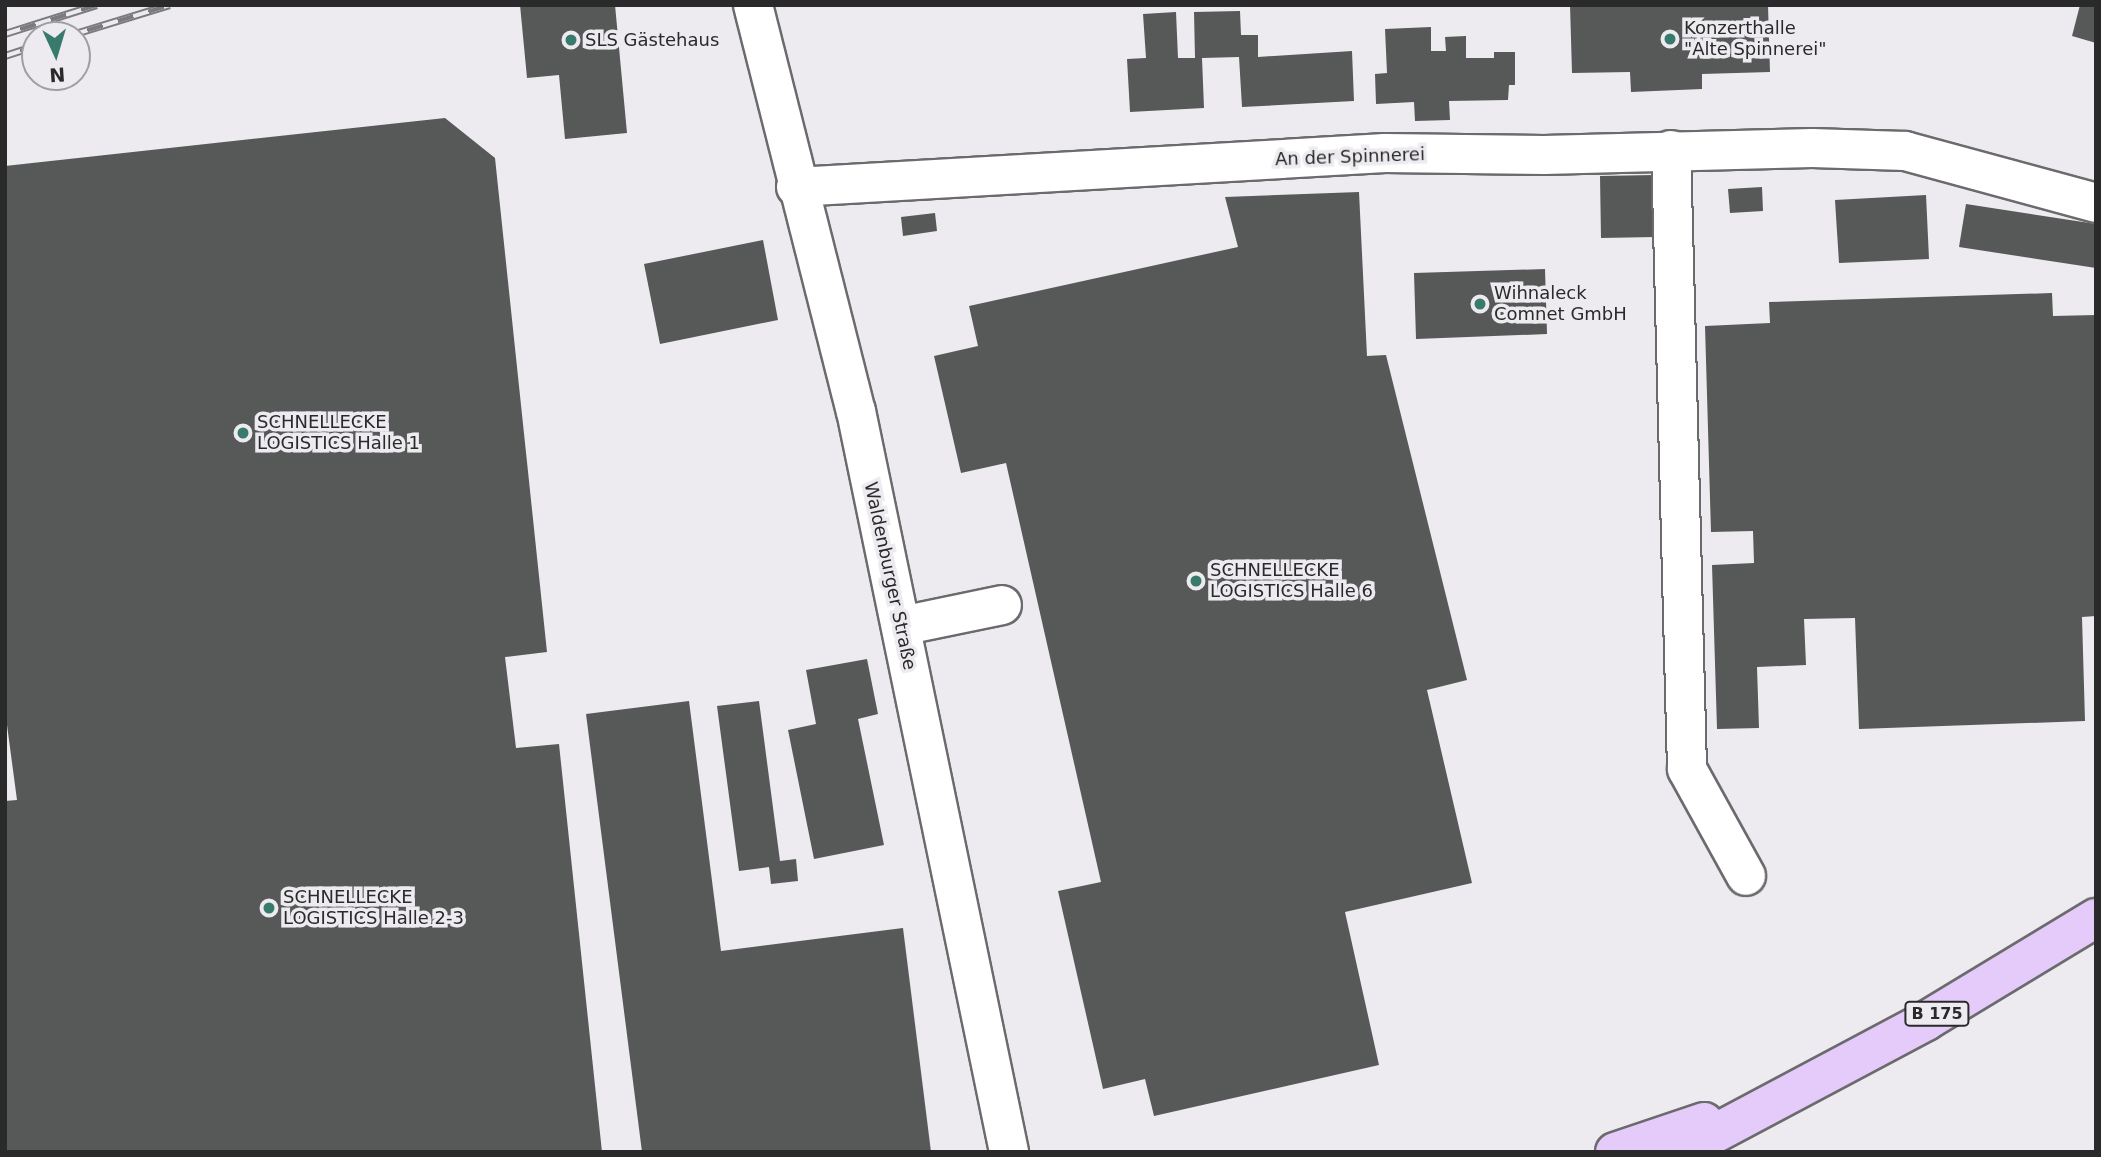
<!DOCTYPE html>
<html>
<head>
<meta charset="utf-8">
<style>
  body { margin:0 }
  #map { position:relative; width:2101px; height:1157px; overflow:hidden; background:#edebef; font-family:"DejaVu Sans",sans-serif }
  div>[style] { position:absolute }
  .building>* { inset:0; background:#565958 }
  .roads { filter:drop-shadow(2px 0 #6b6a6d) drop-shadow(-2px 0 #6b6a6d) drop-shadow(0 2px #6b6a6d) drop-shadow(0 -2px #6b6a6d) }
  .minor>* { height:38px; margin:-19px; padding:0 19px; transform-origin:19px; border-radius:19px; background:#fff }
  .major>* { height:38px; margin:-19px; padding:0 19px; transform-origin:19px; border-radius:19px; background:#e4cbfa }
  .rail>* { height:8px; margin-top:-4px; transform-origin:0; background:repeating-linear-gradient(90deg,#edebef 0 16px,#7b7a7c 0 32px); box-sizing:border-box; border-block:2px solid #7b7a7c }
  .dots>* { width:19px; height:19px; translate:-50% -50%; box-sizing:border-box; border:4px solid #edebef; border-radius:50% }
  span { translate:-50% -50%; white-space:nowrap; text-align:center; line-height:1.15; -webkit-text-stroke:7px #edebef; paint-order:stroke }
  .shield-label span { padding:2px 5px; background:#edebef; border:2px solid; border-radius:5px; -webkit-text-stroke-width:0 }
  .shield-label { font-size:16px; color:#2a2a2b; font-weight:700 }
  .poi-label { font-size:18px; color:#2a2a2b }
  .left { translate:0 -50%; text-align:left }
  .street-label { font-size:18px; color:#2a2a2b }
  .frame { position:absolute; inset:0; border:7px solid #2a2a2b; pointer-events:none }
  .north { position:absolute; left:21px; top:21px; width:70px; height:70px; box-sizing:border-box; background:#edebef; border:2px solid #9f9ea1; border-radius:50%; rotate:176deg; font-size:19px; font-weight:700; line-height:28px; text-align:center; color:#2a2a2b }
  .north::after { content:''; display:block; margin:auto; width:24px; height:32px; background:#387b6d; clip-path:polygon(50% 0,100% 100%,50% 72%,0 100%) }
</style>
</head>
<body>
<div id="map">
  <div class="building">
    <div style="clip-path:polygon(520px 5px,615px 5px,627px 133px,565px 139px,559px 75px,527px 78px)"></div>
    <div style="clip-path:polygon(1570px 5px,1768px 5px,1770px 72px,1702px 74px,1702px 89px,1631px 92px,1630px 72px,1572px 73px)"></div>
    <div style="clip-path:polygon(2080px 5px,2096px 5px,2096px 43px,2072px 36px)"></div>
    <div style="clip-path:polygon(1240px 11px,1241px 35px,1258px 35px,1258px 57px,1352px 51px,1354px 101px,1242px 107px,1239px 57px,1202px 58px,1204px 108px,1130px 112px,1127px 59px,1146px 58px,1143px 14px,1176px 12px,1178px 58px,1195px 58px,1194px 12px)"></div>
    <div style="clip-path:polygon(1431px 27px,1431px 51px,1446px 51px,1445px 37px,1466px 36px,1466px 58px,1494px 58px,1494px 52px,1515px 52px,1515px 85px,1509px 85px,1508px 100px,1449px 101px,1450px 120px,1415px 121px,1414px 102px,1376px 104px,1375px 74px,1387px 73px,1385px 29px)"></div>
    <div style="clip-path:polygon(445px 118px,495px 158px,547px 652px,505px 657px,516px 748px,559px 744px,602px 1152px,5px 1152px,5px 801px,17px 800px,5px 710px,5px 166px)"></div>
    <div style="clip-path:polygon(1654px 175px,1655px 237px,1601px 238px,1600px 176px)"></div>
    <div style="clip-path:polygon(1762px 187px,1763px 211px,1730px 213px,1728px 189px)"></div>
    <div style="clip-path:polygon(1359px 192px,1367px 356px,1386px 355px,1467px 680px,1427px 690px,1472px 883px,1345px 912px,1379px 1065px,1154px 1116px,1145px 1079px,1103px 1089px,1058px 891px,1101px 882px,1006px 463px,961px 473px,934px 356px,978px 346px,969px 306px,1238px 247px,1225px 197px)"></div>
    <div style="clip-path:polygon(1926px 195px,1929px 259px,1839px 263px,1835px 200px)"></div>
    <div style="clip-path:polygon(1966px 204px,2096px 224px,2096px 268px,1959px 247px)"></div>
    <div style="clip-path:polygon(935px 213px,937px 231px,903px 236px,901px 217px)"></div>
    <div style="clip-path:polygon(763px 240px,778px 320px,660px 344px,644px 264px)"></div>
    <div style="clip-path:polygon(1545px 269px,1547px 334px,1416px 339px,1414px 273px)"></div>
    <div style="clip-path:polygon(2052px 293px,2053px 316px,2096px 315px,2096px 616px,2082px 617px,2085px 721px,1859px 729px,1855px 618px,1804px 619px,1806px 665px,1757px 667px,1759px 728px,1717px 729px,1712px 565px,1754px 563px,1753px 531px,1711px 532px,1705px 326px,1770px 323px,1769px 302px)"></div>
    <div style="clip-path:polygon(867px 659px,878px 714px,858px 719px,884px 845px,814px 859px,788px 730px,816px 724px,806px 670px)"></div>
    <div style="clip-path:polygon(689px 701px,721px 951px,903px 928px,931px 1152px,642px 1152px,586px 714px)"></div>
    <div style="clip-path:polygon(759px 701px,780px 861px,796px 859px,798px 881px,771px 884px,769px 867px,739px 871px,717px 706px)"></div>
  </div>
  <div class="roads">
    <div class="minor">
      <div style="left:753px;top:5px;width:419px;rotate:75.8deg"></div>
      <div style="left:856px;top:411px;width:757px;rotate:78.33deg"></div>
      <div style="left:1671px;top:150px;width:619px;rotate:88.52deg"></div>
      <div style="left:1687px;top:769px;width:122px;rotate:61.1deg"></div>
      <div style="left:796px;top:187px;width:590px;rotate:-3.3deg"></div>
      <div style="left:1385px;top:153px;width:159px;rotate:0.7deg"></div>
      <div style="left:1544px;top:155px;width:268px;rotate:-1.5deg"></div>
      <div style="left:1812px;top:148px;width:93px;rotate:1.8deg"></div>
      <div style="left:1905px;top:151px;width:198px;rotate:15.2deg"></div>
      <div style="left:901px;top:626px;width:103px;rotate:-11.7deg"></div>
    </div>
    <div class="major">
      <div style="left:1615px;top:1152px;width:94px;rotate:-18.6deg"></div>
      <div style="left:1680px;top:1152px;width:279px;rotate:-28deg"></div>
      <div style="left:1926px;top:1021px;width:199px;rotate:-31.2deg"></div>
    </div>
  </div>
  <div class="rail">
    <div style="left:5px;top:34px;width:96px;rotate:-17.5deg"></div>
    <div style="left:72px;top:35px;width:102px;rotate:-17deg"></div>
    <div style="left:5px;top:56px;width:32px;rotate:-18deg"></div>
  </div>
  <div class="dots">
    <div style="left:1670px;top:39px;background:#387b6d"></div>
    <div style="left:571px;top:40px;background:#387b6d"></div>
    <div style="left:1480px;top:304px;background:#387b6d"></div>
    <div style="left:243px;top:433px;background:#387b6d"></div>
    <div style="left:1196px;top:581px;background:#387b6d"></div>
    <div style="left:269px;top:908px;background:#387b6d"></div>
  </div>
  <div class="shield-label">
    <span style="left:1937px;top:1014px">B 175</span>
  </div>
  <div class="poi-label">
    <span class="left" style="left:1684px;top:39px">Konzerthalle<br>"Alte Spinnerei"</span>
    <span class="left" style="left:585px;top:40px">SLS Gästehaus</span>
    <span class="left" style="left:1494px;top:304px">Wihnaleck<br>Comnet GmbH</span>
    <span class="left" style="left:257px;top:433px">SCHNELLECKE<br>LOGISTICS Halle 1</span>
    <span class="left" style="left:1210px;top:581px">SCHNELLECKE<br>LOGISTICS Halle 6</span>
    <span class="left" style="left:283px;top:908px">SCHNELLECKE<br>LOGISTICS Halle 2-3</span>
  </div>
  <div class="street-label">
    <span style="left:1350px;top:157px;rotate:-2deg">An der Spinnerei</span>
    <span style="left:890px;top:576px;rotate:78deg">Waldenburger Straße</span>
  </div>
  <div class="frame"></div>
  <div class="north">N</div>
</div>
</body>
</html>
